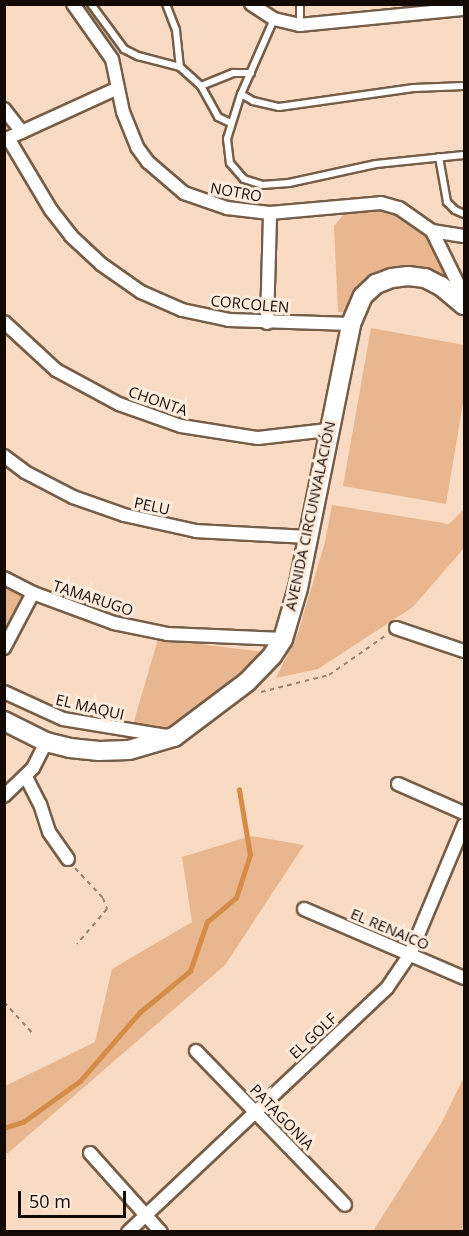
<!DOCTYPE html>
<html>
<head>
<meta charset="utf-8">
<style>
  body { margin:0 }
  #map { position:relative; width:469px; height:1236px; overflow:hidden; background:#f9dbc3; font-family:"Open Sans",sans-serif }
  div>[style] { position:absolute }
  .green>* { inset:0; background:#e8b78f }
  .stream>* { height:4.5px; margin:-2.25px; padding:0 2.25px; transform-origin:2.25px; border-radius:2.25px; background:#d58c47 }
  .path>* { height:2px; margin-top:-1px; transform-origin:0; background:repeating-linear-gradient(90deg,#978271 0 4.5px,transparent 0 9px) }
  .roads { filter:drop-shadow(2px 0 #765d47) drop-shadow(-2px 0 #765d47) drop-shadow(0 2px #765d47) drop-shadow(0 -2px #765d47) }
  .lane>* { height:6px; margin:-3px; padding:0 3px; transform-origin:3px; border-radius:3px; background:#fff }
  .street>* { height:12px; margin:-6px; padding:0 6px; transform-origin:6px; border-radius:6px; background:#fff }
  .secondary>* { height:18px; margin:-9px; padding:0 9px; transform-origin:9px; border-radius:9px; background:#fff }
  span { translate:-50% -50%; white-space:nowrap; text-align:center; line-height:1.15; -webkit-text-stroke:6px #fdebdc; paint-order:stroke }
  .street-label { font-size:15px; color:#140a04 }
  .frame { position:absolute; inset:0; border:6px solid #140a04; pointer-events:none }
  .scale { position:absolute; left:18px; top:1191px; width:108px; height:27px; box-sizing:border-box; border:3px solid #140a04; border-top:0; padding-left:8px; font-size:18px; line-height:21px; white-space:nowrap; color:#140a04; -webkit-text-stroke:4px #fdebdc; paint-order:stroke }
</style>
</head>
<body>
<div id="map">
  <div class="green">
    <div style="clip-path:polygon(364px 210px,383px 211px,411px 221px,428px 236px,449px 281px,422px 270px,399px 269px,349px 312px,338px 312px,334px 226px,345px 213px)"></div>
    <div style="clip-path:polygon(371px 328px,464px 345px,464px 397px,446px 504px,343px 486px)"></div>
    <div style="clip-path:polygon(332px 505px,449px 524px,464px 509px,464px 548px,413px 607px,318px 669px,276px 678px,298px 633px,325px 542px)"></div>
    <div style="clip-path:polygon(5px 583px,26px 594px,5px 637px)"></div>
    <div style="clip-path:polygon(158px 639px,264px 652px,209px 704px,165px 734px,132px 728px)"></div>
    <div style="clip-path:polygon(251px 836px,304px 845px,225px 965px,8px 1153px,5px 1153px,5px 1086px,95px 1042px,112px 969px,192px 922px,182px 857px)"></div>
    <div style="clip-path:polygon(464px 1077px,464px 1231px,373px 1231px,441px 1124px)"></div>
  </div>
  <div class="stream">
    <div style="left:4px;top:1128px;width:20px;rotate:-18deg"></div>
    <div style="left:23px;top:1122px;width:70px;rotate:-35.7deg"></div>
    <div style="left:80px;top:1081px;width:91px;rotate:-49deg"></div>
    <div style="left:140px;top:1012px;width:65px;rotate:-39.4deg"></div>
    <div style="left:190px;top:971px;width:52px;rotate:-70.9deg"></div>
    <div style="left:207px;top:922px;width:38px;rotate:-40deg"></div>
    <div style="left:236px;top:898px;width:45px;rotate:-72deg"></div>
    <div style="left:250px;top:855px;width:66px;rotate:-99.6deg"></div>
  </div>
  <div class="path">
    <div style="left:261px;top:692px;width:70px;rotate:-14deg"></div>
    <div style="left:329px;top:675px;width:68px;rotate:-34.9deg"></div>
    <div style="left:75px;top:868px;width:41px;rotate:47deg"></div>
    <div style="left:103px;top:898px;width:12px;rotate:70deg"></div>
    <div style="left:107px;top:909px;width:46px;rotate:130.6deg"></div>
    <div style="left:4px;top:1002px;width:45px;rotate:47.7deg"></div>
  </div>
  <div class="roads">
    <div class="lane">
      <div style="left:91px;top:4px;width:56px;rotate:53.7deg"></div>
      <div style="left:124px;top:49px;width:16px;rotate:27deg"></div>
      <div style="left:138px;top:56px;width:43px;rotate:14.7deg"></div>
      <div style="left:180px;top:67px;width:28px;rotate:42deg"></div>
      <div style="left:201px;top:86px;width:35px;rotate:61deg"></div>
      <div style="left:218px;top:117px;width:14px;rotate:25deg"></div>
      <div style="left:166px;top:4px;width:28px;rotate:69deg"></div>
      <div style="left:176px;top:30px;width:37px;rotate:84deg"></div>
      <div style="left:300px;top:4px;width:21px;rotate:90deg"></div>
      <div style="left:274px;top:19px;width:82px;rotate:113.7deg"></div>
      <div style="left:241px;top:94px;width:47px;rotate:107.3deg"></div>
      <div style="left:227px;top:139px;width:24px;rotate:83deg"></div>
      <div style="left:230px;top:163px;width:21px;rotate:49deg"></div>
      <div style="left:244px;top:179px;width:19px;rotate:18deg"></div>
      <div style="left:262px;top:185px;width:27px;rotate:-4deg"></div>
      <div style="left:289px;top:183px;width:89px;rotate:-12.3deg"></div>
      <div style="left:376px;top:164px;width:88px;rotate:-5.8deg"></div>
      <div style="left:201px;top:86px;width:35px;rotate:-22deg"></div>
      <div style="left:234px;top:73px;width:17px"></div>
      <div style="left:241px;top:94px;width:14px;rotate:30deg"></div>
      <div style="left:253px;top:101px;width:27px;rotate:13deg"></div>
      <div style="left:279px;top:107px;width:136px;rotate:-8deg"></div>
      <div style="left:414px;top:88px;width:50px;rotate:-2.3deg"></div>
      <div style="left:439px;top:157px;width:46px;rotate:79.9deg"></div>
      <div style="left:447px;top:202px;width:11px;rotate:45deg"></div>
      <div style="left:455px;top:210px;width:10px;rotate:24deg"></div>
    </div>
    <div class="street">
      <div style="left:73px;top:4px;width:67px;rotate:54.7deg"></div>
      <div style="left:112px;top:59px;width:54px;rotate:78.3deg"></div>
      <div style="left:123px;top:112px;width:38px;rotate:68deg"></div>
      <div style="left:137px;top:147px;width:19px;rotate:54deg"></div>
      <div style="left:148px;top:162px;width:48px;rotate:40.7deg"></div>
      <div style="left:184px;top:193px;width:46px;rotate:19.2deg"></div>
      <div style="left:227px;top:208px;width:43px;rotate:6.6deg"></div>
      <div style="left:270px;top:213px;width:111px;rotate:-5.1deg"></div>
      <div style="left:381px;top:203px;width:19px;rotate:16deg"></div>
      <div style="left:399px;top:208px;width:40px;rotate:34.9deg"></div>
      <div style="left:432px;top:231px;width:32px;rotate:9deg"></div>
      <div style="left:251px;top:4px;width:27px;rotate:33deg"></div>
      <div style="left:274px;top:19px;width:27px;rotate:13deg"></div>
      <div style="left:300px;top:25px;width:165px;rotate:-5.6deg"></div>
      <div style="left:4px;top:109px;width:29px;rotate:52deg"></div>
      <div style="left:8px;top:138px;width:84px;rotate:59.2deg"></div>
      <div style="left:51px;top:210px;width:33px;rotate:52deg"></div>
      <div style="left:71px;top:236px;width:41px;rotate:43deg"></div>
      <div style="left:101px;top:264px;width:49px;rotate:35deg"></div>
      <div style="left:141px;top:292px;width:45px;rotate:23.7deg"></div>
      <div style="left:182px;top:310px;width:48px;rotate:12deg"></div>
      <div style="left:229px;top:320px;width:122px;rotate:1.9deg"></div>
      <div style="left:4px;top:140px;width:125px;rotate:-24.5deg"></div>
      <div style="left:432px;top:231px;width:72px;rotate:63.8deg"></div>
      <div style="left:4px;top:322px;width:71px;rotate:42.7deg"></div>
      <div style="left:56px;top:370px;width:72px;rotate:28.4deg"></div>
      <div style="left:119px;top:404px;width:66px;rotate:19.5deg"></div>
      <div style="left:181px;top:426px;width:78px;rotate:8.9deg"></div>
      <div style="left:258px;top:438px;width:70px;rotate:-6.5deg"></div>
      <div style="left:267px;top:323px;width:110px;rotate:-88.4deg"></div>
      <div style="left:4px;top:456px;width:26px;rotate:37deg"></div>
      <div style="left:25px;top:472px;width:54px;rotate:27.5deg"></div>
      <div style="left:73px;top:497px;width:54px;rotate:19.4deg"></div>
      <div style="left:124px;top:515px;width:74px;rotate:12.5deg"></div>
      <div style="left:196px;top:531px;width:111px;rotate:3.1deg"></div>
      <div style="left:4px;top:578px;width:33px;rotate:27deg"></div>
      <div style="left:33px;top:593px;width:86px;rotate:20.3deg"></div>
      <div style="left:114px;top:623px;width:54px;rotate:11.7deg"></div>
      <div style="left:167px;top:634px;width:116px;rotate:2.5deg"></div>
      <div style="left:396px;top:628px;width:72px;rotate:18.7deg"></div>
      <div style="left:4px;top:648px;width:62px;rotate:-62.2deg"></div>
      <div style="left:4px;top:692px;width:65px;rotate:24.6deg"></div>
      <div style="left:63px;top:719px;width:105px;rotate:9.3deg"></div>
      <div style="left:26px;top:777px;width:30px;rotate:63deg"></div>
      <div style="left:40px;top:804px;width:29px;rotate:72deg"></div>
      <div style="left:49px;top:832px;width:33px;rotate:55deg"></div>
      <div style="left:398px;top:784px;width:72px;rotate:23.7deg"></div>
      <div style="left:4px;top:796px;width:40px;rotate:-44deg"></div>
      <div style="left:33px;top:768px;width:29px;rotate:-63deg"></div>
      <div style="left:304px;top:909px;width:174px;rotate:23.3deg"></div>
      <div style="left:196px;top:1051px;width:214px;rotate:45.9deg"></div>
      <div style="left:90px;top:1153px;width:106px;rotate:48.1deg"></div>
      <div style="left:128px;top:1232px;width:356px;rotate:-43.3deg"></div>
      <div style="left:387px;top:988px;width:41px;rotate:-55.9deg"></div>
      <div style="left:410px;top:954px;width:140px;rotate:-67.3deg"></div>
    </div>
    <div class="secondary">
      <div style="left:4px;top:721px;width:47px;rotate:26.6deg"></div>
      <div style="left:46px;top:742px;width:25px;rotate:14deg"></div>
      <div style="left:70px;top:748px;width:29px;rotate:6deg"></div>
      <div style="left:99px;top:751px;width:30px;rotate:-2deg"></div>
      <div style="left:129px;top:750px;width:47px;rotate:-16.1deg"></div>
      <div style="left:174px;top:737px;width:91px;rotate:-37deg"></div>
      <div style="left:247px;top:682px;width:36px;rotate:-46deg"></div>
      <div style="left:272px;top:656px;width:20px;rotate:-57deg"></div>
      <div style="left:283px;top:639px;width:53px;rotate:-73.6deg"></div>
      <div style="left:298px;top:588px;width:269px;rotate:-78.6deg"></div>
      <div style="left:351px;top:324px;width:30px;rotate:-67deg"></div>
      <div style="left:363px;top:296px;width:18px;rotate:-43deg"></div>
      <div style="left:376px;top:284px;width:17px;rotate:-21deg"></div>
      <div style="left:392px;top:278px;width:16px;rotate:-7deg"></div>
      <div style="left:408px;top:276px;width:17px;rotate:7deg"></div>
      <div style="left:425px;top:278px;width:18px;rotate:27deg"></div>
      <div style="left:441px;top:286px;width:30px;rotate:40deg"></div>
    </div>
  </div>
  <div class="street-label">
    <span style="left:236px;top:192px;rotate:10deg">NOTRO</span>
    <span style="left:250px;top:304px;rotate:5deg">CORCOLEN</span>
    <span style="left:158px;top:401px;rotate:19deg">CHONTA</span>
    <span style="left:152px;top:506px;rotate:12deg">PELU</span>
    <span style="left:310px;top:516px;rotate:-78deg">AVENIDA CIRCUNVALACIÓN</span>
    <span style="left:93px;top:598px;rotate:18deg">TAMARUGO</span>
    <span style="left:90px;top:707px;rotate:13deg">EL MAQUI</span>
    <span style="left:390px;top:929px;rotate:23deg">EL RENAICO</span>
    <span style="left:313px;top:1036px;rotate:-43deg">EL GOLF</span>
    <span style="left:282px;top:1117px;rotate:46deg">PATAGONIA</span>
  </div>
  <div class="frame"></div>
  <div class="scale">50 m</div>
</div>
</body>
</html>
